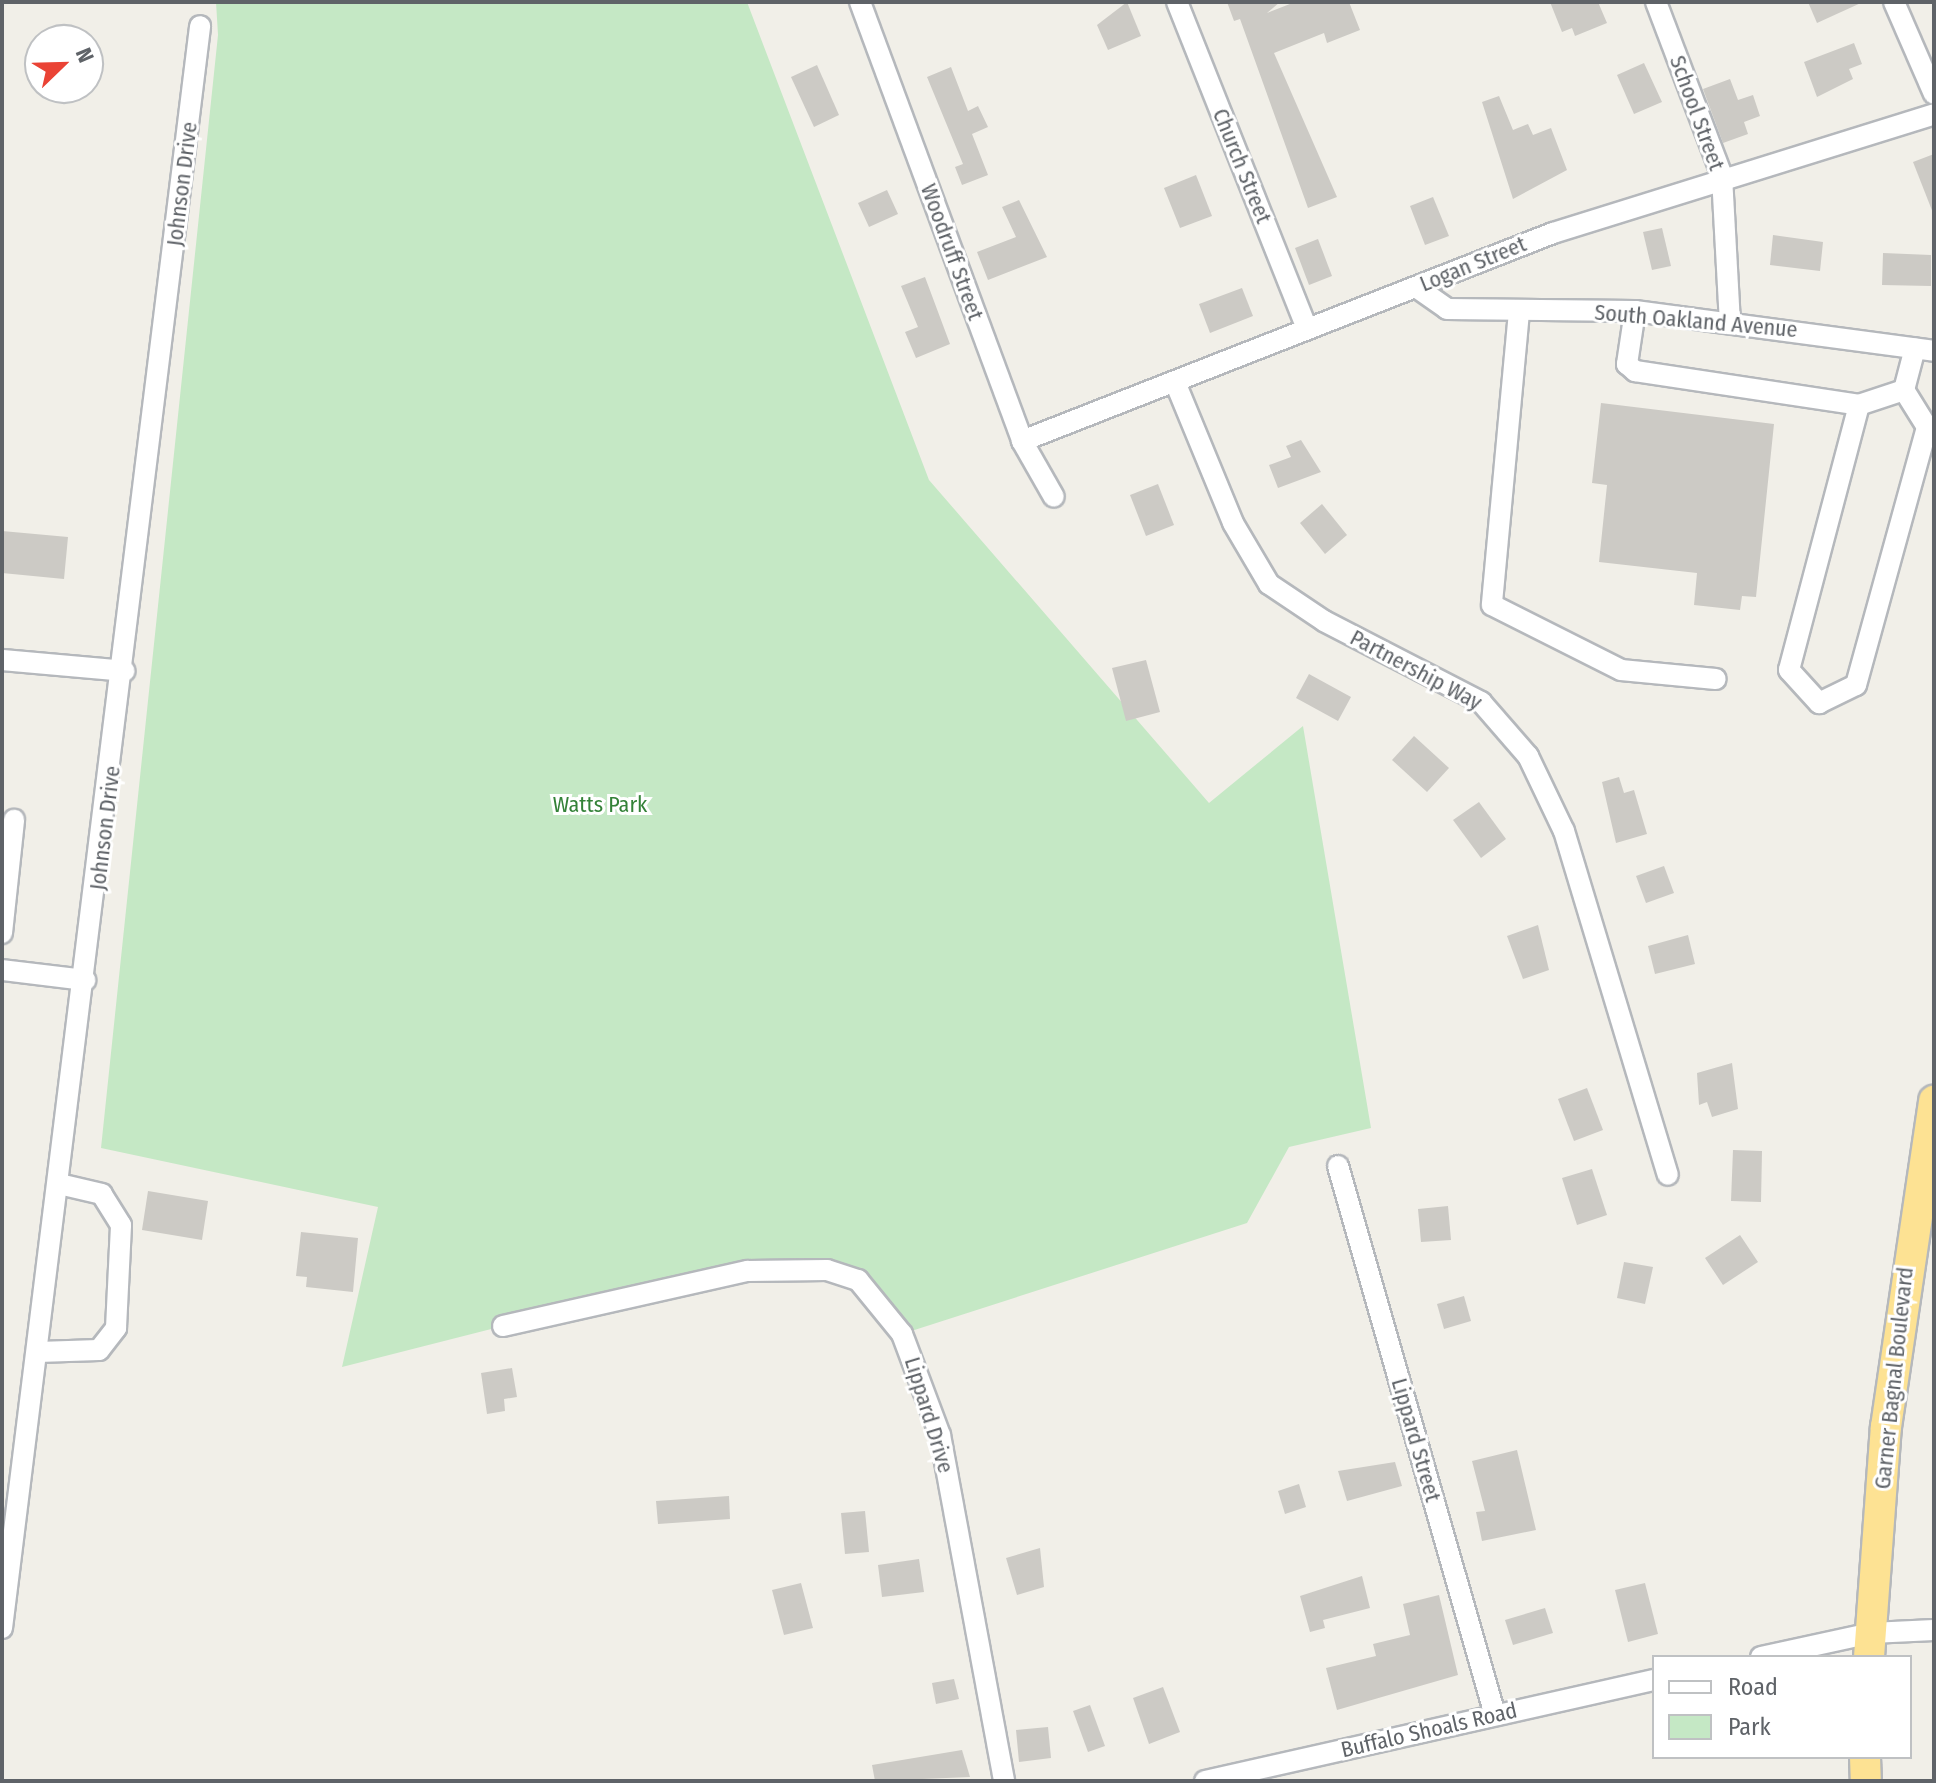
<!DOCTYPE html>
<html>
<head>
<meta charset="utf-8">
<style>
  body { margin:0 }
  #map { position:relative; width:1936px; height:1783px; overflow:hidden; background:#f1efe8; font-family:"Fira Sans Condensed",sans-serif }
  div>[style] { position:absolute }
  .green>* { inset:0; background:#c5e8c5 }
  .building>* { inset:0; background:#cccac5 }
  .roads { filter:drop-shadow(2px 0 #b5b8bc) drop-shadow(-2px 0 #b5b8bc) drop-shadow(0 2px #b5b8bc) drop-shadow(0 -2px #b5b8bc) }
  .minor>* { height:20px; margin:-10px; padding:0 10px; transform-origin:10px; border-radius:10px; background:#fff }
  .highway>* { height:30px; margin:-15px; padding:0 15px; transform-origin:15px; border-radius:15px; background:#fde293 }
  span { translate:-50% -50%; white-space:nowrap; text-align:center; line-height:1.15; -webkit-text-stroke:6px #fff; paint-order:stroke }
  .street-label { font-size:22px; color:#5f6368 }
  .park-label { font-size:22px; color:#348238 }
  .frame { position:absolute; inset:0; border:4px solid #5f6368; pointer-events:none }
  .legend { position:absolute; left:1652px; top:1655px; width:260px; height:104px; box-sizing:border-box; background:#fff; border:2px solid #bfc1c3; margin:0; padding:10px 14px; list-style:none; font-size:24px; color:#5f6368 }
  .legend li { display:flex; align-items:center; gap:16px; height:40px }
  .legend b { width:40px; border:2px solid #bfc1c3 }
  .north { position:absolute; left:24px; top:24px; width:80px; height:80px; box-sizing:border-box; background:#fff; border:2px solid #bfc1c3; border-radius:50%; rotate:67deg; font-size:22px; font-weight:700; line-height:32px; text-align:center; color:#5f6368 }
  .north::after { content:''; display:block; margin:auto; width:28px; height:36px; background:#ea4335; clip-path:polygon(50% 0,100% 100%,50% 72%,0 100%) }
</style>
</head>
<body>
<div id="map">
  <div class="green">
    <div style="clip-path:polygon(216px 2px,747px 2px,929px 480px,1209px 803px,1303px 726px,1371px 1128px,1289px 1147px,1247px 1223px,902px 1334px,858px 1280px,796px 1269px,503px 1326px,342px 1367px,378px 1207px,101px 1148px,218px 35px)"></div>
  </div>
  <div class="building">
    <div style="clip-path:polygon(1127px 2px,1141px 36px,1108px 50px,1097px 25px)"></div>
    <div style="clip-path:polygon(1227px 2px,1280px 2px,1267px 13px,1295px 2px,1349px 2px,1360px 30px,1327px 43px,1324px 33px,1274px 53px,1337px 197px,1308px 208px,1240px 19px,1234px 21px)"></div>
    <div style="clip-path:polygon(1550px 2px,1598px 2px,1607px 23px,1575px 36px,1572px 28px,1562px 32px)"></div>
    <div style="clip-path:polygon(1808px 2px,1863px 2px,1817px 23px)"></div>
    <div style="clip-path:polygon(1854px 43px,1862px 64px,1849px 69px,1853px 79px,1817px 97px,1804px 62px)"></div>
    <div style="clip-path:polygon(1644px 63px,1662px 102px,1634px 114px,1617px 75px)"></div>
    <div style="clip-path:polygon(817px 65px,839px 115px,814px 127px,791px 77px)"></div>
    <div style="clip-path:polygon(951px 67px,968px 111px,978px 106px,988px 127px,972px 134px,988px 175px,962px 185px,955px 167px,963px 164px,927px 77px)"></div>
    <div style="clip-path:polygon(1730px 79px,1738px 100px,1753px 95px,1760px 116px,1744px 122px,1748px 134px,1723px 143px,1703px 89px)"></div>
    <div style="clip-path:polygon(1499px 96px,1513px 130px,1528px 124px,1533px 135px,1551px 128px,1567px 170px,1513px 199px,1482px 102px)"></div>
    <div style="clip-path:polygon(1934px 154px,1934px 213px,1933px 213px,1913px 162px)"></div>
    <div style="clip-path:polygon(1196px 175px,1212px 216px,1180px 228px,1164px 188px)"></div>
    <div style="clip-path:polygon(887px 190px,898px 214px,869px 227px,858px 203px)"></div>
    <div style="clip-path:polygon(1433px 197px,1449px 236px,1425px 245px,1410px 206px)"></div>
    <div style="clip-path:polygon(1019px 200px,1047px 257px,988px 280px,977px 252px,1016px 237px,1002px 207px)"></div>
    <div style="clip-path:polygon(1662px 228px,1671px 266px,1652px 270px,1643px 232px)"></div>
    <div style="clip-path:polygon(1773px 235px,1823px 242px,1820px 271px,1770px 265px)"></div>
    <div style="clip-path:polygon(1318px 239px,1332px 276px,1309px 285px,1295px 248px)"></div>
    <div style="clip-path:polygon(1883px 253px,1931px 255px,1931px 286px,1882px 285px)"></div>
    <div style="clip-path:polygon(925px 277px,950px 344px,916px 358px,905px 332px,918px 327px,901px 286px)"></div>
    <div style="clip-path:polygon(1242px 288px,1253px 316px,1210px 333px,1199px 304px)"></div>
    <div style="clip-path:polygon(1601px 403px,1774px 424px,1756px 597px,1742px 596px,1740px 610px,1694px 605px,1697px 573px,1599px 562px,1607px 485px,1592px 483px)"></div>
    <div style="clip-path:polygon(1301px 440px,1321px 472px,1278px 488px,1269px 465px,1291px 457px,1286px 446px)"></div>
    <div style="clip-path:polygon(1158px 484px,1174px 525px,1146px 536px,1130px 495px)"></div>
    <div style="clip-path:polygon(1322px 504px,1347px 535px,1325px 554px,1300px 523px)"></div>
    <div style="clip-path:polygon(2px 531px,68px 537px,64px 579px,2px 573px)"></div>
    <div style="clip-path:polygon(1146px 660px,1160px 712px,1126px 721px,1112px 668px)"></div>
    <div style="clip-path:polygon(1309px 674px,1351px 697px,1338px 721px,1296px 698px)"></div>
    <div style="clip-path:polygon(1414px 736px,1449px 768px,1427px 792px,1392px 760px)"></div>
    <div style="clip-path:polygon(1619px 777px,1624px 793px,1634px 790px,1647px 834px,1616px 843px,1602px 782px)"></div>
    <div style="clip-path:polygon(1479px 802px,1506px 839px,1481px 858px,1453px 820px)"></div>
    <div style="clip-path:polygon(1664px 866px,1674px 893px,1646px 903px,1636px 876px)"></div>
    <div style="clip-path:polygon(1538px 925px,1549px 970px,1523px 979px,1507px 936px)"></div>
    <div style="clip-path:polygon(1688px 935px,1695px 964px,1655px 974px,1648px 946px)"></div>
    <div style="clip-path:polygon(1732px 1063px,1738px 1109px,1712px 1117px,1707px 1102px,1699px 1105px,1697px 1073px)"></div>
    <div style="clip-path:polygon(1587px 1088px,1603px 1130px,1574px 1141px,1558px 1099px)"></div>
    <div style="clip-path:polygon(1733px 1150px,1762px 1151px,1761px 1202px,1731px 1201px)"></div>
    <div style="clip-path:polygon(1592px 1169px,1607px 1215px,1577px 1225px,1562px 1178px)"></div>
    <div style="clip-path:polygon(148px 1191px,208px 1201px,202px 1240px,142px 1230px)"></div>
    <div style="clip-path:polygon(1448px 1206px,1451px 1240px,1421px 1242px,1418px 1209px)"></div>
    <div style="clip-path:polygon(301px 1232px,358px 1238px,353px 1292px,306px 1287px,307px 1277px,296px 1276px)"></div>
    <div style="clip-path:polygon(1740px 1235px,1758px 1262px,1723px 1285px,1705px 1258px)"></div>
    <div style="clip-path:polygon(1624px 1262px,1653px 1267px,1645px 1304px,1617px 1298px)"></div>
    <div style="clip-path:polygon(1464px 1296px,1471px 1321px,1444px 1329px,1437px 1304px)"></div>
    <div style="clip-path:polygon(512px 1368px,517px 1397px,504px 1399px,505px 1411px,487px 1414px,481px 1373px)"></div>
    <div style="clip-path:polygon(1517px 1450px,1536px 1530px,1482px 1541px,1476px 1512px,1485px 1511px,1472px 1461px)"></div>
    <div style="clip-path:polygon(1395px 1462px,1402px 1486px,1347px 1501px,1338px 1471px)"></div>
    <div style="clip-path:polygon(1299px 1484px,1306px 1507px,1285px 1514px,1278px 1491px)"></div>
    <div style="clip-path:polygon(729px 1496px,730px 1519px,658px 1524px,656px 1501px)"></div>
    <div style="clip-path:polygon(865px 1511px,869px 1552px,845px 1554px,841px 1513px)"></div>
    <div style="clip-path:polygon(1040px 1548px,1044px 1587px,1017px 1595px,1006px 1558px)"></div>
    <div style="clip-path:polygon(919px 1559px,924px 1592px,882px 1597px,878px 1565px)"></div>
    <div style="clip-path:polygon(1362px 1576px,1370px 1608px,1323px 1620px,1325px 1628px,1310px 1632px,1300px 1596px)"></div>
    <div style="clip-path:polygon(801px 1583px,813px 1628px,784px 1635px,772px 1590px)"></div>
    <div style="clip-path:polygon(1645px 1583px,1658px 1634px,1628px 1642px,1615px 1590px)"></div>
    <div style="clip-path:polygon(1439px 1595px,1458px 1675px,1337px 1710px,1326px 1668px,1376px 1656px,1373px 1644px,1410px 1635px,1403px 1604px)"></div>
    <div style="clip-path:polygon(1545px 1608px,1553px 1633px,1513px 1645px,1505px 1620px)"></div>
    <div style="clip-path:polygon(954px 1679px,959px 1699px,936px 1704px,932px 1683px)"></div>
    <div style="clip-path:polygon(1163px 1687px,1180px 1732px,1149px 1744px,1133px 1698px)"></div>
    <div style="clip-path:polygon(1090px 1705px,1105px 1746px,1088px 1752px,1073px 1711px)"></div>
    <div style="clip-path:polygon(1048px 1727px,1051px 1758px,1019px 1762px,1016px 1730px)"></div>
    <div style="clip-path:polygon(962px 1750px,970px 1777px,875px 1781px,872px 1765px)"></div>
  </div>
  <div class="roads">
    <div class="minor">
      <div style="left:860px;top:2px;width:468px;rotate:69.7deg"></div>
      <div style="left:1022px;top:441px;width:64px;rotate:60.3deg"></div>
      <div style="left:1177px;top:2px;width:352px;rotate:68.3deg"></div>
      <div style="left:1656px;top:2px;width:186px;rotate:69.2deg"></div>
      <div style="left:1722px;top:176px;width:146px;rotate:86.9deg"></div>
      <div style="left:1894px;top:2px;width:100px;rotate:66.5deg"></div>
      <div style="left:1416px;top:287px;width:38px;rotate:35deg"></div>
      <div style="left:1447px;top:309px;width:188px;rotate:0.6deg"></div>
      <div style="left:1635px;top:311px;width:302px;rotate:7.6deg"></div>
      <div style="left:1635px;top:311px;width:54px;rotate:98.6deg"></div>
      <div style="left:1627px;top:364px;width:11px;rotate:41deg"></div>
      <div style="left:1635px;top:371px;width:227px;rotate:8.6deg"></div>
      <div style="left:1519px;top:312px;width:294px;rotate:95.3deg"></div>
      <div style="left:1492px;top:605px;width:144px;rotate:26.7deg"></div>
      <div style="left:1621px;top:670px;width:95px;rotate:5.4deg"></div>
      <div style="left:1175px;top:382px;width:152px;rotate:67.6deg"></div>
      <div style="left:1233px;top:523px;width:71px;rotate:59.5deg"></div>
      <div style="left:1269px;top:584px;width:66px;rotate:33.9deg"></div>
      <div style="left:1324px;top:621px;width:177px;rotate:27.3deg"></div>
      <div style="left:1481px;top:702px;width:72px;rotate:49deg"></div>
      <div style="left:1528px;top:756px;width:83px;rotate:64.4deg"></div>
      <div style="left:1564px;top:831px;width:359px;rotate:73.2deg"></div>
      <div style="left:1904px;top:390px;width:47px;rotate:161.6deg"></div>
      <div style="left:1859px;top:405px;width:274px;rotate:104.8deg"></div>
      <div style="left:1789px;top:670px;width:45px;rotate:47.7deg"></div>
      <div style="left:1819px;top:703px;width:41px;rotate:-25.9deg"></div>
      <div style="left:1856px;top:685px;width:268px;rotate:-74.6deg"></div>
      <div style="left:1927px;top:427px;width:44px;rotate:-121.9deg"></div>
      <div style="left:1904px;top:390px;width:43px;rotate:-75.3deg"></div>
      <div style="left:1022px;top:441px;width:570px;rotate:-21.39deg"></div>
      <div style="left:1553px;top:233px;width:399px;rotate:-17.3deg"></div>
      <div style="left:2px;top:660px;width:123px;rotate:5.1deg"></div>
      <div style="left:2px;top:933px;width:114px;rotate:-83.9deg"></div>
      <div style="left:2px;top:970px;width:84px;rotate:6.9deg"></div>
      <div style="left:1338px;top:1166px;width:571px;rotate:74.04deg"></div>
      <div style="left:503px;top:1326px;width:251px;rotate:-12.7deg"></div>
      <div style="left:748px;top:1271px;width:79px;rotate:-0.7deg"></div>
      <div style="left:827px;top:1270px;width:33px;rotate:18deg"></div>
      <div style="left:858px;top:1280px;width:70px;rotate:50.8deg"></div>
      <div style="left:902px;top:1334px;width:108px;rotate:69.4deg"></div>
      <div style="left:940px;top:1435px;width:352px;rotate:79.5deg"></div>
      <div style="left:38px;top:1352px;width:61px;rotate:-1.9deg"></div>
      <div style="left:99px;top:1350px;width:28px;rotate:-52deg"></div>
      <div style="left:116px;top:1328px;width:103px;rotate:-87.2deg"></div>
      <div style="left:121px;top:1225px;width:36px;rotate:-122deg"></div>
      <div style="left:102px;top:1194px;width:44px;rotate:-166.9deg"></div>
      <div style="left:2px;top:1628px;width:1614px;rotate:-82.95deg"></div>
      <div style="left:1761px;top:1657px;width:113px;rotate:-12.3deg"></div>
      <div style="left:1871px;top:1633px;width:63px;rotate:-2.7deg"></div>
      <div style="left:1205px;top:1781px;width:460px;rotate:-12.7deg"></div>
    </div>
    <div class="highway">
      <div style="left:1869px;top:1657px;width:231px;rotate:-85.8deg"></div>
      <div style="left:1886px;top:1427px;width:330px;rotate:-81.6deg"></div>
      <div style="left:1865px;top:1757px;width:24px;rotate:88deg"></div>
    </div>
  </div>
  <div class="street-label">
    <span style="left:1697px;top:113px;rotate:70deg">School Street</span>
    <span style="left:1242px;top:166px;rotate:68deg">Church Street</span>
    <span style="left:182px;top:184px;rotate:-83deg">Johnson Drive</span>
    <span style="left:952px;top:252px;rotate:70deg">Woodruff Street</span>
    <span style="left:1473px;top:264px;rotate:-22deg">Logan Street</span>
    <span style="left:1696px;top:321px;rotate:5deg">South Oakland Avenue</span>
    <span style="left:1416px;top:670px;rotate:28deg">Partnership Way</span>
    <span style="left:105px;top:828px;rotate:-83deg">Johnson Drive</span>
    <span style="left:1894px;top:1378px;rotate:-84deg">Garner Bagnal Boulevard</span>
    <span style="left:929px;top:1415px;rotate:73deg">Lippard Drive</span>
    <span style="left:1416px;top:1440px;rotate:74deg">Lippard Street</span>
    <span style="left:1429px;top:1730px;rotate:-13deg">Buffalo Shoals Road</span>
  </div>
  <div class="park-label">
    <span style="left:600px;top:805px">Watts Park</span>
  </div>
  <div class="frame"></div>
  <ul class="legend">
  <li><b style="height:10px;background:#fff"></b>Road</li>
  <li><b style="height:22px;background:#c5e8c5"></b>Park</li>
  </ul>
  <div class="north">N</div>
</div>
</body>
</html>
